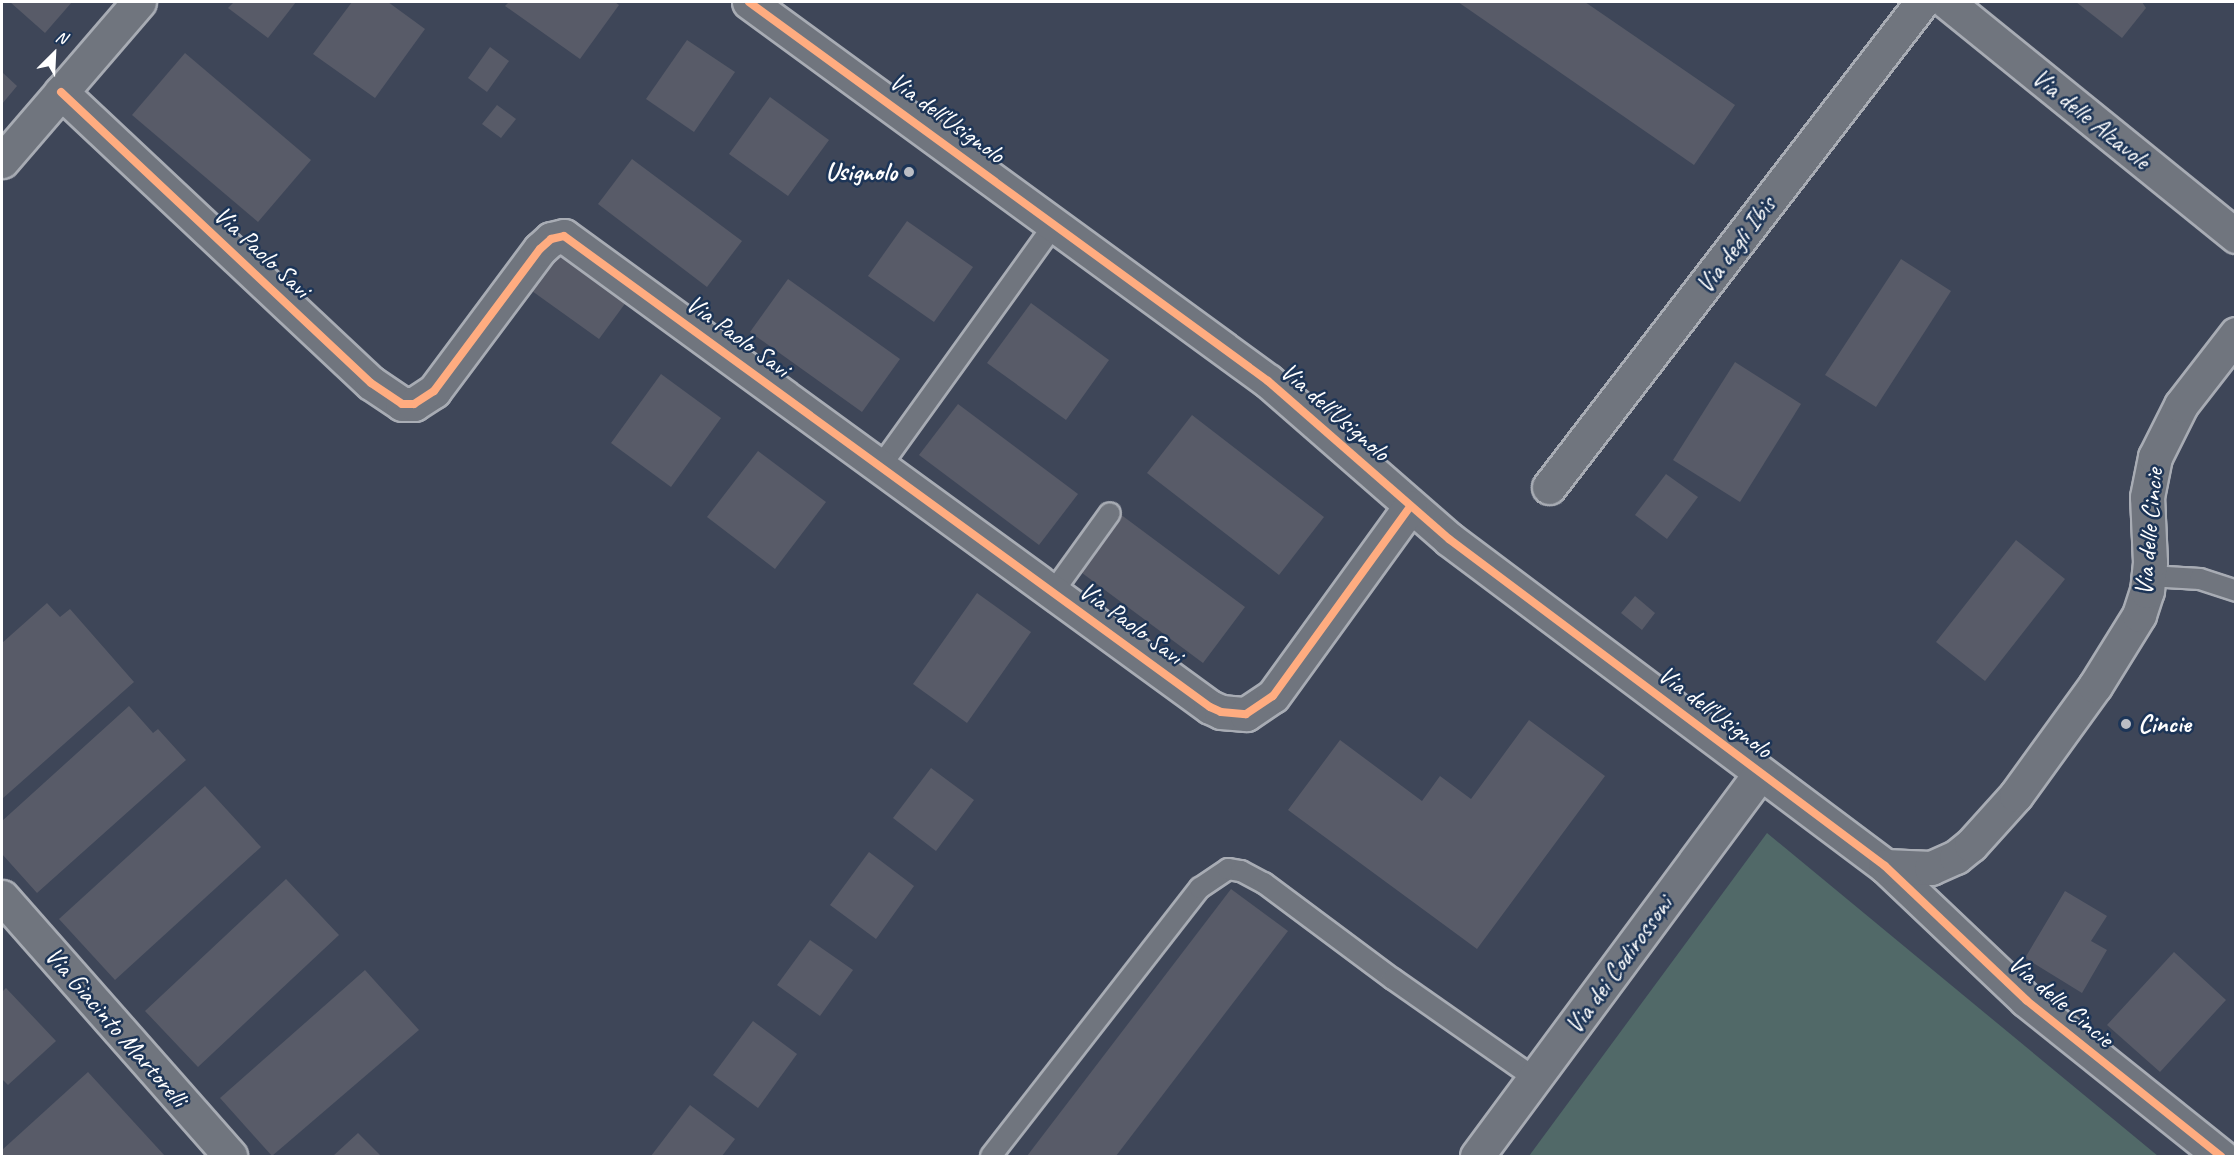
<!DOCTYPE html>
<html>
<head>
<meta charset="utf-8">
<style>
  body { margin:0 }
  #map { position:relative; width:2237px; height:1158px; overflow:hidden; background:#3e4658; font-family:Caveat,sans-serif }
  div>[style] { position:absolute }
  .green>* { inset:0; background:#516968 }
  .building>* { inset:0; background:#585b68 }
  .roads { filter:drop-shadow(2px 0 #a8acb4) drop-shadow(-2px 0 #a8acb4) drop-shadow(0 2px #a8acb4) drop-shadow(0 -2px #a8acb4) }
  .service>* { height:20px; margin:-10px; padding:0 10px; transform-origin:10px; border-radius:10px; background:#70757e }
  .minor>* { height:33px; margin:-16.5px; padding:0 16.5px; transform-origin:16.5px; border-radius:16.5px; background:#70757e }
  .cycleway>* { height:8px; margin:-4px; padding:0 4px; transform-origin:4px; border-radius:4px; background:#ffac80 }
  .dots>* { width:16px; height:16px; translate:-50% -50%; box-sizing:border-box; border:3px solid #1d3557; border-radius:50% }
  span { translate:-50% -50%; white-space:nowrap; text-align:center; line-height:1.15; -webkit-text-stroke:5px #1d3557; paint-order:stroke }
  .street-label { font-size:26px; color:#fff }
  .poi-label { font-size:26px; color:#fff; font-weight:700 }
  .right { translate:-100% -50%; text-align:right }
  .left { translate:0 -50%; text-align:left }
  .frame { position:absolute; inset:0; border:3px solid #fff; pointer-events:none }
  .north { position:absolute; left:24px; top:24px; width:60px; height:60px; -webkit-text-stroke:4px #1d3557; paint-order:stroke; rotate:24deg; font-size:16px; font-weight:700; line-height:24px; text-align:center; color:#fff }
  .north::after { content:''; display:block; margin:auto; width:21px; height:27px; background:#fff; clip-path:polygon(50% 0,100% 100%,50% 72%,0 100%) }
</style>
</head>
<body>
<div id="map">
  <div class="green">
    <div style="clip-path:polygon(1767px 833px,2158px 1156px,1529px 1156px)"></div>
  </div>
  <div class="building">
    <div style="clip-path:polygon(10px 2px,72px 2px,45px 33px)"></div>
    <div style="clip-path:polygon(234px 2px,296px 2px,268px 38px,228px 8px)"></div>
    <div style="clip-path:polygon(352px 2px,388px 2px,425px 29px,375px 98px,313px 54px)"></div>
    <div style="clip-path:polygon(509px 2px,615px 2px,619px 5px,580px 59px,505px 6px)"></div>
    <div style="clip-path:polygon(1458px 2px,1585px 2px,1735px 105px,1694px 165px)"></div>
    <div style="clip-path:polygon(2076px 2px,2142px 2px,2146px 8px,2122px 38px)"></div>
    <div style="clip-path:polygon(687px 40px,735px 72px,694px 132px,646px 99px)"></div>
    <div style="clip-path:polygon(490px 47px,509px 61px,487px 92px,468px 78px)"></div>
    <div style="clip-path:polygon(185px 53px,311px 160px,258px 222px,132px 115px)"></div>
    <div style="clip-path:polygon(2px 72px,17px 86px,2px 104px)"></div>
    <div style="clip-path:polygon(770px 97px,829px 140px,788px 196px,729px 154px)"></div>
    <div style="clip-path:polygon(497px 105px,516px 119px,501px 138px,482px 124px)"></div>
    <div style="clip-path:polygon(632px 159px,742px 241px,707px 287px,598px 204px)"></div>
    <div style="clip-path:polygon(907px 221px,973px 267px,934px 322px,868px 276px)"></div>
    <div style="clip-path:polygon(554px 247px,627px 301px,599px 339px,525px 286px)"></div>
    <div style="clip-path:polygon(1901px 259px,1951px 291px,1876px 407px,1825px 375px)"></div>
    <div style="clip-path:polygon(788px 279px,900px 359px,862px 412px,750px 332px)"></div>
    <div style="clip-path:polygon(1031px 303px,1109px 360px,1066px 420px,987px 363px)"></div>
    <div style="clip-path:polygon(1735px 362px,1801px 404px,1740px 502px,1673px 460px)"></div>
    <div style="clip-path:polygon(661px 374px,721px 418px,671px 487px,611px 443px)"></div>
    <div style="clip-path:polygon(958px 404px,1078px 494px,1039px 545px,919px 455px)"></div>
    <div style="clip-path:polygon(1192px 415px,1324px 517px,1279px 575px,1147px 473px)"></div>
    <div style="clip-path:polygon(758px 451px,826px 502px,775px 569px,707px 517px)"></div>
    <div style="clip-path:polygon(1666px 474px,1698px 497px,1667px 539px,1635px 515px)"></div>
    <div style="clip-path:polygon(1120px 514px,1245px 607px,1203px 663px,1078px 570px)"></div>
    <div style="clip-path:polygon(2016px 540px,2065px 579px,1985px 681px,1936px 642px)"></div>
    <div style="clip-path:polygon(977px 593px,1031px 632px,967px 723px,913px 684px)"></div>
    <div style="clip-path:polygon(1635px 596px,1655px 613px,1642px 630px,1621px 613px)"></div>
    <div style="clip-path:polygon(47px 603px,60px 617px,70px 609px,134px 682px,2px 799px,2px 643px)"></div>
    <div style="clip-path:polygon(129px 706px,153px 733px,158px 729px,186px 760px,37px 893px,2px 854px,2px 821px)"></div>
    <div style="clip-path:polygon(1529px 720px,1605px 776px,1477px 949px,1288px 810px,1340px 740px,1422px 801px,1440px 776px,1471px 799px)"></div>
    <div style="clip-path:polygon(931px 768px,974px 800px,936px 851px,893px 818px)"></div>
    <div style="clip-path:polygon(205px 786px,261px 847px,115px 980px,59px 919px)"></div>
    <div style="clip-path:polygon(869px 852px,914px 886px,876px 939px,830px 905px)"></div>
    <div style="clip-path:polygon(286px 879px,339px 935px,198px 1067px,145px 1011px)"></div>
    <div style="clip-path:polygon(1231px 889px,1288px 931px,1116px 1156px,1027px 1156px)"></div>
    <div style="clip-path:polygon(2065px 891px,2107px 916px,2091px 941px,2107px 950px,2082px 993px,2025px 958px)"></div>
    <div style="clip-path:polygon(810px 940px,853px 970px,820px 1016px,777px 985px)"></div>
    <div style="clip-path:polygon(2174px 952px,2226px 1000px,2160px 1072px,2107px 1025px)"></div>
    <div style="clip-path:polygon(365px 970px,419px 1030px,272px 1156px,220px 1098px)"></div>
    <div style="clip-path:polygon(6px 988px,56px 1041px,8px 1085px,2px 1079px,2px 992px)"></div>
    <div style="clip-path:polygon(753px 1021px,797px 1054px,758px 1108px,713px 1075px)"></div>
    <div style="clip-path:polygon(88px 1072px,165px 1156px,2px 1156px,2px 1150px)"></div>
    <div style="clip-path:polygon(690px 1105px,735px 1139px,722px 1156px,651px 1156px)"></div>
    <div style="clip-path:polygon(358px 1133px,381px 1156px,333px 1156px)"></div>
  </div>
  <div class="roads">
    <div class="service">
      <div style="left:880px;top:467px;width:302px;rotate:-54.3deg"></div>
      <div style="left:2149px;top:576px;width:51px;rotate:3.4deg"></div>
      <div style="left:2200px;top:579px;width:38px;rotate:18deg"></div>
      <div style="left:1053px;top:592px;width:97px;rotate:-54.2deg"></div>
      <div style="left:991px;top:1156px;width:340px;rotate:-52.1deg"></div>
      <div style="left:1200px;top:888px;width:34px;rotate:-34deg"></div>
      <div style="left:1228px;top:869px;width:13px;rotate:9deg"></div>
      <div style="left:1241px;top:871px;width:26px;rotate:28deg"></div>
      <div style="left:1264px;top:883px;width:161px;rotate:36.7deg"></div>
      <div style="left:1393px;top:979px;width:174px;rotate:35deg"></div>
    </div>
    <div class="minor">
      <div style="left:749px;top:2px;width:643px;rotate:36.14deg"></div>
      <div style="left:1268px;top:381px;width:240px;rotate:41.1deg"></div>
      <div style="left:1449px;top:539px;width:545px;rotate:36.87deg"></div>
      <div style="left:1885px;top:866px;width:195px;rotate:43.5deg"></div>
      <div style="left:2026px;top:1000px;width:250px;rotate:38.7deg"></div>
      <div style="left:1947px;top:2px;width:372px;rotate:39deg"></div>
      <div style="left:61px;top:92px;width:425px;rotate:43.2deg"></div>
      <div style="left:371px;top:383px;width:37px;rotate:34deg"></div>
      <div style="left:402px;top:404px;width:12px"></div>
      <div style="left:414px;top:404px;width:24px;rotate:-33deg"></div>
      <div style="left:434px;top:391px;width:177px;rotate:-53.3deg"></div>
      <div style="left:540px;top:249px;width:15px;rotate:-42deg"></div>
      <div style="left:551px;top:239px;width:13px;rotate:-13deg"></div>
      <div style="left:564px;top:236px;width:799px;rotate:36.1deg"></div>
      <div style="left:1210px;top:707px;width:12px;rotate:24deg"></div>
      <div style="left:1221px;top:712px;width:25px;rotate:5deg"></div>
      <div style="left:1246px;top:714px;width:32px;rotate:-34deg"></div>
      <div style="left:1273px;top:696px;width:233px;rotate:-54.1deg"></div>
      <div style="left:2px;top:161px;width:210px;rotate:-49.3deg"></div>
      <div style="left:1549px;top:487px;width:612px;rotate:-52.44deg"></div>
      <div style="left:1885px;top:866px;width:46px;rotate:2.5deg"></div>
      <div style="left:1931px;top:868px;width:27px;rotate:-24deg"></div>
      <div style="left:1956px;top:857px;width:19px;rotate:-39deg"></div>
      <div style="left:1971px;top:845px;width:67px;rotate:-48deg"></div>
      <div style="left:2016px;top:795px;width:135px;rotate:-54.1deg"></div>
      <div style="left:2095px;top:686px;width:84px;rotate:-58.2deg"></div>
      <div style="left:2139px;top:615px;width:25px;rotate:-72deg"></div>
      <div style="left:2147px;top:591px;width:29px;rotate:-84deg"></div>
      <div style="left:2150px;top:562px;width:65px;rotate:-92.6deg"></div>
      <div style="left:2147px;top:497px;width:41px;rotate:-78.7deg"></div>
      <div style="left:2155px;top:457px;width:58px;rotate:-63.4deg"></div>
      <div style="left:2181px;top:405px;width:90px;rotate:-52.2deg"></div>
      <div style="left:2px;top:897px;width:345px;rotate:48.6deg"></div>
      <div style="left:1477px;top:1156px;width:476px;rotate:-53.5deg"></div>
    </div>
  </div>
  <div class="cycleway">
    <div style="left:749px;top:2px;width:643px;rotate:36.14deg"></div>
    <div style="left:1268px;top:381px;width:240px;rotate:41.1deg"></div>
    <div style="left:1449px;top:539px;width:545px;rotate:36.87deg"></div>
    <div style="left:1885px;top:866px;width:195px;rotate:43.5deg"></div>
    <div style="left:2026px;top:1000px;width:250px;rotate:38.7deg"></div>
    <div style="left:61px;top:92px;width:425px;rotate:43.2deg"></div>
    <div style="left:371px;top:383px;width:37px;rotate:34deg"></div>
    <div style="left:402px;top:404px;width:12px"></div>
    <div style="left:414px;top:404px;width:24px;rotate:-33deg"></div>
    <div style="left:434px;top:391px;width:177px;rotate:-53.3deg"></div>
    <div style="left:540px;top:249px;width:15px;rotate:-42deg"></div>
    <div style="left:551px;top:239px;width:13px;rotate:-13deg"></div>
    <div style="left:564px;top:236px;width:799px;rotate:36.1deg"></div>
    <div style="left:1210px;top:707px;width:12px;rotate:24deg"></div>
    <div style="left:1221px;top:712px;width:25px;rotate:5deg"></div>
    <div style="left:1246px;top:714px;width:32px;rotate:-34deg"></div>
    <div style="left:1273px;top:696px;width:233px;rotate:-54.1deg"></div>
  </div>
  <div class="dots">
    <div style="left:909px;top:172px;background:#bbbec5"></div>
    <div style="left:2126px;top:724px;background:#bbbec5"></div>
  </div>
  <div class="street-label">
    <span style="left:947px;top:118px;rotate:36deg">Via dell'Usignolo</span>
    <span style="left:2091px;top:119px;rotate:39deg">Via delle Alzavole</span>
    <span style="left:1736px;top:245px;rotate:-53deg">Via degli Ibis</span>
    <span style="left:262px;top:252px;rotate:43deg">Via Paolo Savi</span>
    <span style="left:738px;top:336px;rotate:36deg">Via Paolo Savi</span>
    <span style="left:1335px;top:412px;rotate:41deg">Via dell'Usignolo</span>
    <span style="left:2149px;top:532px;rotate:-85deg">Via delle Cincie</span>
    <span style="left:1131px;top:623px;rotate:36deg">Via Paolo Savi</span>
    <span style="left:1715px;top:712px;rotate:37deg">Via dell'Usignolo</span>
    <span style="left:1619px;top:965px;rotate:-54deg">Via dei Codirossoni</span>
    <span style="left:2061px;top:1001px;rotate:40deg">Via delle Cincie</span>
    <span style="left:116px;top:1027px;rotate:49deg">Via Giacinto Martorelli</span>
  </div>
  <div class="poi-label">
    <span class="right" style="left:897px;top:172px">Usignolo</span>
    <span class="left" style="left:2138px;top:724px">Cincie</span>
  </div>
  <div class="frame"></div>
  <div class="north">N</div>
</div>
</body>
</html>
